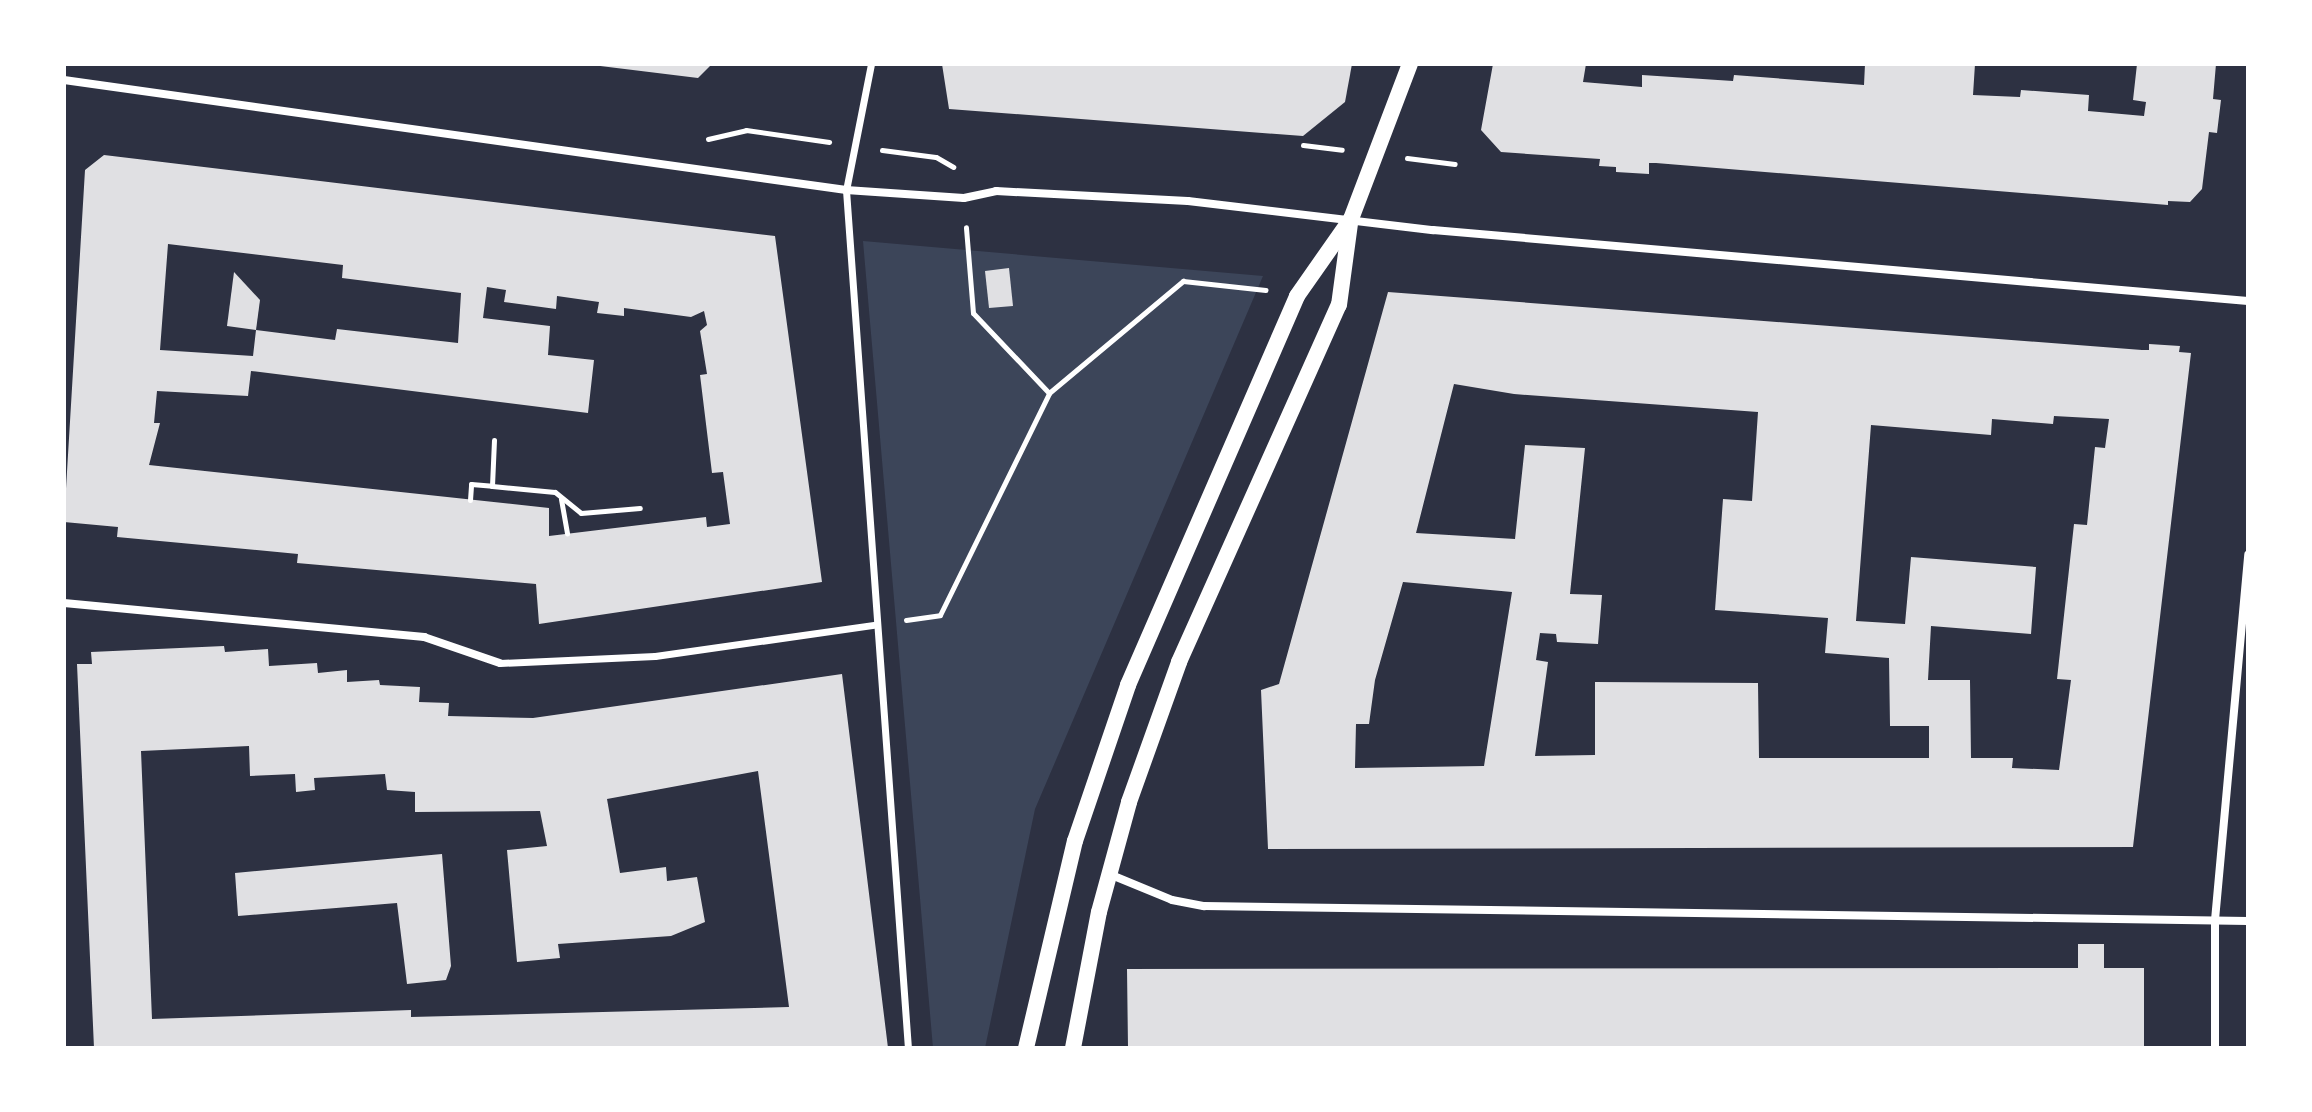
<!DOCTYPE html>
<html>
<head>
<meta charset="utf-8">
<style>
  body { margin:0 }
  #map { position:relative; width:2312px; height:1112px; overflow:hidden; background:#2d3142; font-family:"PT Sans Narrow",sans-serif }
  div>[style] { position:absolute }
  .green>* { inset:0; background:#3c4559 }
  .building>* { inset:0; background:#e0e0e3 }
  .path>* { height:5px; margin:-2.5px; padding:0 2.5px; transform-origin:2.5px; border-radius:2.5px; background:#fff }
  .pedestrian>* { height:7px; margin:-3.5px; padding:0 3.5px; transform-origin:3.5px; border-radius:3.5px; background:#fff }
  .minor>* { height:8px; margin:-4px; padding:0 4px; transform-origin:4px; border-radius:4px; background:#fff }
  .secondary>* { height:16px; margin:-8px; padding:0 8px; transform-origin:8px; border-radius:8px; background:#fff }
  span { translate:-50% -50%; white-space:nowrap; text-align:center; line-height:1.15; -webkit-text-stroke:7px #fff; paint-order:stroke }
  .frame { position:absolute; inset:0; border:66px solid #fff; pointer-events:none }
</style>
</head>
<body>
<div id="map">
  <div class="green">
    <div style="clip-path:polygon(863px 241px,1263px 276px,1035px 809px,985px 1048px,933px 1048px)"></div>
  </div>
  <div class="building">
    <div style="clip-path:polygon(584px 64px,712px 64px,698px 78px)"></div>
    <div style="clip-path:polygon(942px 64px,1352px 64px,1345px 102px,1303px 136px,949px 109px)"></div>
    <div style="clip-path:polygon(1493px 64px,1586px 64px,1583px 82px,1642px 87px,1642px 75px,1733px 81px,1734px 75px,1864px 85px,1865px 64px,1975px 64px,1973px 95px,2020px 97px,2021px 90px,2089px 95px,2088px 111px,2144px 116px,2146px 102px,2133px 100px,2137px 64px,2216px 64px,2213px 99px,2221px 100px,2217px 133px,2209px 132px,2202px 189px,2190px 202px,2168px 201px,2168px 205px,1656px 163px,1649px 163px,1649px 174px,1616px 172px,1616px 167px,1599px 166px,1600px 159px,1501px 152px,1481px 130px)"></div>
    <div style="clip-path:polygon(evenodd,104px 155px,775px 236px,822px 582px,539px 624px,536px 584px,297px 563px,298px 554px,117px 537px,118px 527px,64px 522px,85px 170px,104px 155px,168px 244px,343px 265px,342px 278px,461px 293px,458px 343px,337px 329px,335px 340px,256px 330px,253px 356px,160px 350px,168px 244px,104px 155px,487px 287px,506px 290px,504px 302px,556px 309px,557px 296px,599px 302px,597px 313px,624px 316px,624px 308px,691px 317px,704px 311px,707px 325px,700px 331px,707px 374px,700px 375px,712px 473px,723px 472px,730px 524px,707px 527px,706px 517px,549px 536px,549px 508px,149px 465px,160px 423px,154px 423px,157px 391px,248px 396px,251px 371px,588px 413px,594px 360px,548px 355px,550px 326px,483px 318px,487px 287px)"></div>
    <div style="clip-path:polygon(1009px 268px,1013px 306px,989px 308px,985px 271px)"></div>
    <div style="clip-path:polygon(234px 272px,260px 300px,256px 330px,227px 326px)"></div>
    <div style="clip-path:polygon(evenodd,1388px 292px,2142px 350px,2149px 350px,2149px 344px,2180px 346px,2179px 352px,2191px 353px,2133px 847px,1268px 849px,1261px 690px,1279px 684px,1388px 292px,1454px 384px,1514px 394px,1758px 412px,1752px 501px,1723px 499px,1715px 610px,1828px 618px,1825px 653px,1889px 658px,1890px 726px,1929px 726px,1929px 758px,1759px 758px,1758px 683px,1595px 682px,1595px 755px,1535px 756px,1548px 662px,1536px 660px,1540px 633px,1556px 634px,1557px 642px,1598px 644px,1602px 595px,1570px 594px,1585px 448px,1525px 445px,1515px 539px,1416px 533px,1454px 384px,1388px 292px,2054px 416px,2109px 419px,2105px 448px,2095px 447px,2087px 525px,2074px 524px,2057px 679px,2071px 680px,2059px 770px,2012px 768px,2013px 758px,1971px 758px,1970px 680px,1928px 680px,1931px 626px,2031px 634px,2036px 567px,1911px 557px,1905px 624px,1856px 621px,1871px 425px,1991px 435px,1992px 419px,2053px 424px,2054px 416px,1388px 292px,1403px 582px,1512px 592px,1484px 766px,1355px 768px,1356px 724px,1369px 724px,1375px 680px,1403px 582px)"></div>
    <div style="clip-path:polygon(evenodd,224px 646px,225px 652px,268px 649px,269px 666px,317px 663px,318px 673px,347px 670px,347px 682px,379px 680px,380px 685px,420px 687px,419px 702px,449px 703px,448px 716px,533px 718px,842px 674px,888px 1048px,94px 1048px,77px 664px,92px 664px,91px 652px,224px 646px,249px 746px,250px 776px,295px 774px,296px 792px,315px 790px,314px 778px,385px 774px,387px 790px,415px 792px,415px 812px,540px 811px,547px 846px,507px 850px,517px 962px,560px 958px,558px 944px,671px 936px,705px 922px,697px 877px,667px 881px,666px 867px,620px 873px,607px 799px,758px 771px,789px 1007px,411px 1017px,411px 1010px,152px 1019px,141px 751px,249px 746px)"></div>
    <div style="clip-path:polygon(442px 854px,451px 966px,446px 980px,407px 984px,397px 903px,238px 916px,235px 873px)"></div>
    <div style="clip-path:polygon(2078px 944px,2104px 944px,2104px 968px,2144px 968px,2144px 1048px,1128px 1048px,1127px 969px,2078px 968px)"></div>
  </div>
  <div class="path">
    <div style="left:708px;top:139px;width:39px;rotate:-13deg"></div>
    <div style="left:746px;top:130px;width:84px;rotate:8.2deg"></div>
    <div style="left:1303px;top:145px;width:39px;rotate:7deg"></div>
    <div style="left:882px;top:150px;width:54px;rotate:7.4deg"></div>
    <div style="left:936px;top:157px;width:20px;rotate:30deg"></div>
    <div style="left:1407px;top:158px;width:48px;rotate:7.1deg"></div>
    <div style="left:1049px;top:393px;width:175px;rotate:-39.9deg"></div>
    <div style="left:1183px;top:281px;width:83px;rotate:6.2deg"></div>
    <div style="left:494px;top:440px;width:46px;rotate:92.5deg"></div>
    <div style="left:492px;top:486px;width:63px;rotate:5.4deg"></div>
    <div style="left:555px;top:492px;width:33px;rotate:39deg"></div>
    <div style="left:581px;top:513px;width:59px;rotate:-4.8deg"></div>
    <div style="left:561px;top:499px;width:35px;rotate:80deg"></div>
    <div style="left:470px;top:500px;width:16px;rotate:-86deg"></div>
    <div style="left:471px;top:484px;width:21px;rotate:5deg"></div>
    <div style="left:906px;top:620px;width:34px;rotate:-8deg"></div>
    <div style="left:940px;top:615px;width:247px;rotate:-63.8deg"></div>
    <div style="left:1049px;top:393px;width:110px;rotate:-133.5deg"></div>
    <div style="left:973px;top:313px;width:86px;rotate:-94.7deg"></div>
  </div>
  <div class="pedestrian">
    <div style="left:871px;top:64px;width:128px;rotate:101.2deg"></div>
    <div style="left:846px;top:190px;width:860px;rotate:85.87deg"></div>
    <div style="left:500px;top:663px;width:155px;rotate:-2.6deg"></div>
    <div style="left:655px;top:656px;width:221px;rotate:-8.1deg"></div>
  </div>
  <div class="minor">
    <div style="left:64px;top:80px;width:790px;rotate:8.01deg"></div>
    <div style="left:846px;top:190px;width:118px;rotate:3.9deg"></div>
    <div style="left:964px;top:198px;width:33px;rotate:-12deg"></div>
    <div style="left:996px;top:191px;width:192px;rotate:3deg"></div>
    <div style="left:1188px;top:201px;width:247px;rotate:6.8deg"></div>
    <div style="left:1433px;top:230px;width:818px;rotate:4.98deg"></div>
    <div style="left:64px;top:603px;width:362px;rotate:5.4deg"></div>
    <div style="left:424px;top:637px;width:80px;rotate:18.9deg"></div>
    <div style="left:1109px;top:874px;width:68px;rotate:22.4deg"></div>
    <div style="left:1172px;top:900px;width:33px;rotate:11deg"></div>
    <div style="left:1204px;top:906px;width:1044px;rotate:0.82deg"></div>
    <div style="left:2215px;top:1048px;width:128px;rotate:-90deg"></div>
    <div style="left:2215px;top:920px;width:367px;rotate:-84.8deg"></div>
  </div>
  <div class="secondary">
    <div style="left:1026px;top:1048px;width:213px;rotate:-76.7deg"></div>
    <div style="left:1075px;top:841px;width:165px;rotate:-71.2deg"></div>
    <div style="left:1128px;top:685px;width:424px;rotate:-66.5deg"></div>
    <div style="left:1297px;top:296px;width:94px;rotate:-55deg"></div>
    <div style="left:1351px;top:219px;width:166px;rotate:-69.2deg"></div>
    <div style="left:1073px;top:1048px;width:138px;rotate:-79.2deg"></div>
    <div style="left:1099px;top:912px;width:114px;rotate:-74.7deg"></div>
    <div style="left:1129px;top:802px;width:149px;rotate:-70.3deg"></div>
    <div style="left:1179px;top:662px;width:391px;rotate:-65.9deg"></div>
    <div style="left:1339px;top:305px;width:82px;rotate:-82.3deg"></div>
  </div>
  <div class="frame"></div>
</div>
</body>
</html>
